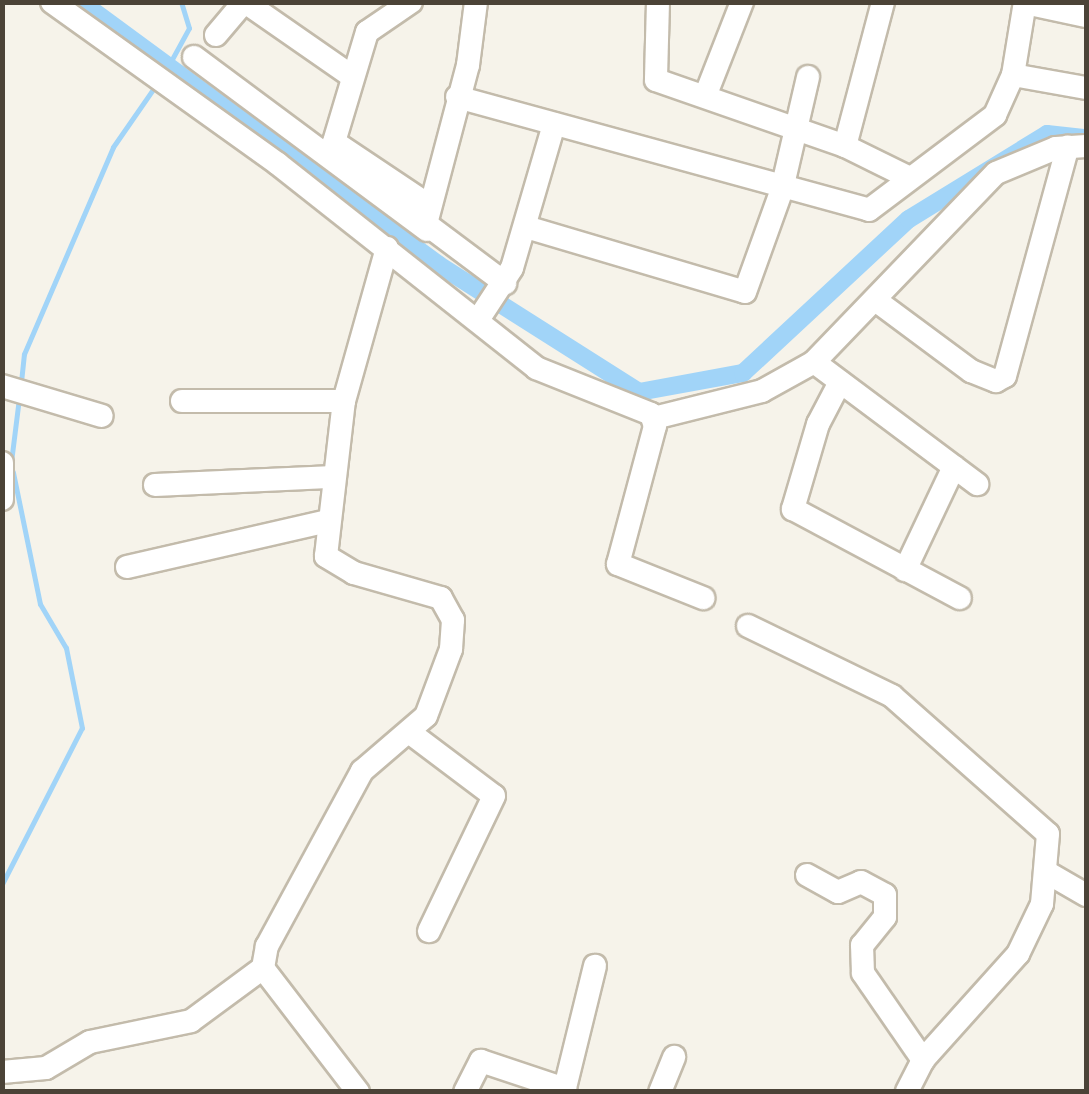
<!DOCTYPE html>
<html>
<head>
<meta charset="utf-8">
<style>
  body { margin:0 }
  #map { position:relative; width:1089px; height:1094px; overflow:hidden; background:#f6f3ea; font-family:Commissioner,sans-serif }
  div>[style] { position:absolute }
  .stream>* { height:5px; margin:-2.5px; padding:0 2.5px; transform-origin:2.5px; border-radius:2.5px; background:#a1d4f8 }
  .canal>* { height:18px; margin:-9px; padding:0 9px; transform-origin:9px; border-radius:9px; background:#a1d4f8 }
  .roads { filter:drop-shadow(2px 0 #c3bbab) drop-shadow(-2px 0 #c3bbab) drop-shadow(0 2px #c3bbab) drop-shadow(0 -2px #c3bbab) }
  .minor>* { height:22px; margin:-11px; padding:0 11px; transform-origin:11px; border-radius:11px; background:#fff }
  span { translate:-50% -50%; white-space:nowrap; text-align:center; line-height:1.15; -webkit-text-stroke:8px #fff; paint-order:stroke }
  .frame { position:absolute; inset:0; border:5px solid #4b4337; pointer-events:none }
</style>
</head>
<body>
<div id="map">
  <div class="stream">
    <div style="left:165px;top:72px;width:50px;rotate:-61.4deg"></div>
    <div style="left:189px;top:28px;width:27px;rotate:-107deg"></div>
    <div style="left:21px;top:382px;width:28px;rotate:-84deg"></div>
    <div style="left:24px;top:354px;width:225px;rotate:-66.7deg"></div>
    <div style="left:113px;top:147px;width:75px;rotate:-55.3deg"></div>
    <div style="left:11px;top:462px;width:64px;rotate:-82.9deg"></div>
    <div style="left:2px;top:884px;width:175px;rotate:-62.9deg"></div>
    <div style="left:82px;top:728px;width:82px;rotate:-101.3deg"></div>
    <div style="left:66px;top:648px;width:51px;rotate:-120.6deg"></div>
    <div style="left:40px;top:604px;width:135px;rotate:-101.6deg"></div>
  </div>
  <div class="canal">
    <div style="left:81px;top:2px;width:444px;rotate:36.3deg"></div>
    <div style="left:439px;top:265px;width:237px;rotate:32.4deg"></div>
    <div style="left:639px;top:392px;width:106px;rotate:-10.4deg"></div>
    <div style="left:743px;top:373px;width:226px;rotate:-42.9deg"></div>
    <div style="left:909px;top:219px;width:162px;rotate:-31.6deg"></div>
    <div style="left:1047px;top:134px;width:39px;rotate:6deg"></div>
  </div>
  <div class="roads">
    <div class="minor">
      <div style="left:52px;top:2px;width:278px;rotate:35.6deg"></div>
      <div style="left:278px;top:164px;width:329px;rotate:38.3deg"></div>
      <div style="left:536px;top:368px;width:124px;rotate:21.8deg"></div>
      <div style="left:651px;top:414px;width:13px;rotate:72deg"></div>
      <div style="left:655px;top:426px;width:143px;rotate:105deg"></div>
      <div style="left:618px;top:564px;width:92px;rotate:21.8deg"></div>
      <div style="left:245px;top:2px;width:131px;rotate:34.8deg"></div>
      <div style="left:411px;top:2px;width:53px;rotate:145.7deg"></div>
      <div style="left:367px;top:32px;width:115px;rotate:106.7deg"></div>
      <div style="left:334px;top:142px;width:115px;rotate:33.7deg"></div>
      <div style="left:476px;top:2px;width:64px;rotate:97.2deg"></div>
      <div style="left:468px;top:65px;width:164px;rotate:104.8deg"></div>
      <div style="left:426px;top:224px;width:99px;rotate:36.8deg"></div>
      <div style="left:658px;top:2px;width:78px;rotate:91.5deg"></div>
      <div style="left:656px;top:80px;width:200px;rotate:19.2deg"></div>
      <div style="left:845px;top:146px;width:72px;rotate:26.2deg"></div>
      <div style="left:1025px;top:3px;width:62px;rotate:12deg"></div>
      <div style="left:216px;top:35px;width:43px;rotate:-49.7deg"></div>
      <div style="left:194px;top:57px;width:290px;rotate:36.6deg"></div>
      <div style="left:1013px;top:75px;width:74px;rotate:10.1deg"></div>
      <div style="left:706px;top:94px;width:99px;rotate:-68.6deg"></div>
      <div style="left:457px;top:97px;width:427px;rotate:15.3deg"></div>
      <div style="left:869px;top:210px;width:158px;rotate:-37deg"></div>
      <div style="left:995px;top:115px;width:44px;rotate:-65.8deg"></div>
      <div style="left:1013px;top:75px;width:74px;rotate:-80.7deg"></div>
      <div style="left:845px;top:146px;width:149px;rotate:-75.2deg"></div>
      <div style="left:526px;top:227px;width:228px;rotate:16.5deg"></div>
      <div style="left:745px;top:292px;width:109px;rotate:-70.2deg"></div>
      <div style="left:782px;top:189px;width:115px;rotate:-76.9deg"></div>
      <div style="left:878px;top:302px;width:116px;rotate:36.6deg"></div>
      <div style="left:971px;top:371px;width:27px;rotate:22deg"></div>
      <div style="left:996px;top:381px;width:10px;rotate:-29deg"></div>
      <div style="left:1005px;top:376px;width:238px;rotate:-74.7deg"></div>
      <div style="left:478px;top:320px;width:62px;rotate:-56.8deg"></div>
      <div style="left:512px;top:268px;width:150px;rotate:-73.7deg"></div>
      <div style="left:814px;top:362px;width:262px;rotate:-46.1deg"></div>
      <div style="left:996px;top:173px;width:65px;rotate:-22.6deg"></div>
      <div style="left:1056px;top:148px;width:30px;rotate:-4deg"></div>
      <div style="left:840px;top:382px;width:47px;rotate:117.6deg"></div>
      <div style="left:818px;top:424px;width:89px;rotate:106.4deg"></div>
      <div style="left:793px;top:509px;width:189px;rotate:28.1deg"></div>
      <div style="left:2px;top:386px;width:104px;rotate:16.7deg"></div>
      <div style="left:182px;top:401px;width:162px"></div>
      <div style="left:654px;top:418px;width:111px;rotate:-14deg"></div>
      <div style="left:762px;top:391px;width:60px;rotate:-29.1deg"></div>
      <div style="left:814px;top:362px;width:204px;rotate:36.8deg"></div>
      <div style="left:2px;top:463px;width:36px;rotate:90deg"></div>
      <div style="left:155px;top:485px;width:179px;rotate:-2.6deg"></div>
      <div style="left:127px;top:567px;width:206px;rotate:-12.9deg"></div>
      <div style="left:905px;top:570px;width:114px;rotate:-64.6deg"></div>
      <div style="left:748px;top:626px;width:160px;rotate:25.9deg"></div>
      <div style="left:892px;top:696px;width:208px;rotate:41.5deg"></div>
      <div style="left:1048px;top:834px;width:70px;rotate:94.9deg"></div>
      <div style="left:1042px;top:904px;width:55px;rotate:115.6deg"></div>
      <div style="left:1018px;top:954px;width:142px;rotate:131.9deg"></div>
      <div style="left:923px;top:1060px;width:36px;rotate:117deg"></div>
      <div style="left:409px;top:732px;width:106px;rotate:37deg"></div>
      <div style="left:494px;top:796px;width:150px;rotate:115.7deg"></div>
      <div style="left:1048px;top:873px;width:44px;rotate:30.1deg"></div>
      <div style="left:807px;top:875px;width:35px;rotate:29deg"></div>
      <div style="left:838px;top:892px;width:25px;rotate:-23deg"></div>
      <div style="left:861px;top:882px;width:27px;rotate:28deg"></div>
      <div style="left:885px;top:895px;width:22px;rotate:90deg"></div>
      <div style="left:885px;top:917px;width:36px;rotate:129deg"></div>
      <div style="left:862px;top:945px;width:28px;rotate:88deg"></div>
      <div style="left:863px;top:973px;width:106px;rotate:55.4deg"></div>
      <div style="left:2px;top:1072px;width:44px;rotate:-5.2deg"></div>
      <div style="left:46px;top:1068px;width:51px;rotate:-30.6deg"></div>
      <div style="left:90px;top:1042px;width:103px;rotate:-11.7deg"></div>
      <div style="left:191px;top:1021px;width:89px;rotate:-36.4deg"></div>
      <div style="left:358px;top:1092px;width:156px;rotate:-127.5deg"></div>
      <div style="left:263px;top:968px;width:22px;rotate:-80deg"></div>
      <div style="left:267px;top:946px;width:199px;rotate:-61.5deg"></div>
      <div style="left:362px;top:771px;width:84px;rotate:-40.7deg"></div>
      <div style="left:426px;top:716px;width:72px;rotate:-69.5deg"></div>
      <div style="left:451px;top:649px;width:29px;rotate:-86deg"></div>
      <div style="left:453px;top:620px;width:25px;rotate:-119deg"></div>
      <div style="left:441px;top:598px;width:91px;rotate:-164deg"></div>
      <div style="left:354px;top:573px;width:33px;rotate:-149deg"></div>
      <div style="left:326px;top:556px;width:156px;rotate:-83.4deg"></div>
      <div style="left:344px;top:401px;width:159px;rotate:-74.3deg"></div>
      <div style="left:465px;top:1092px;width:35px;rotate:-63deg"></div>
      <div style="left:481px;top:1061px;width:89px;rotate:18.4deg"></div>
      <div style="left:564px;top:1092px;width:130px;rotate:-76.2deg"></div>
      <div style="left:660px;top:1092px;width:38px;rotate:-68deg"></div>
    </div>
  </div>
  <div class="frame"></div>
</div>
</body>
</html>
